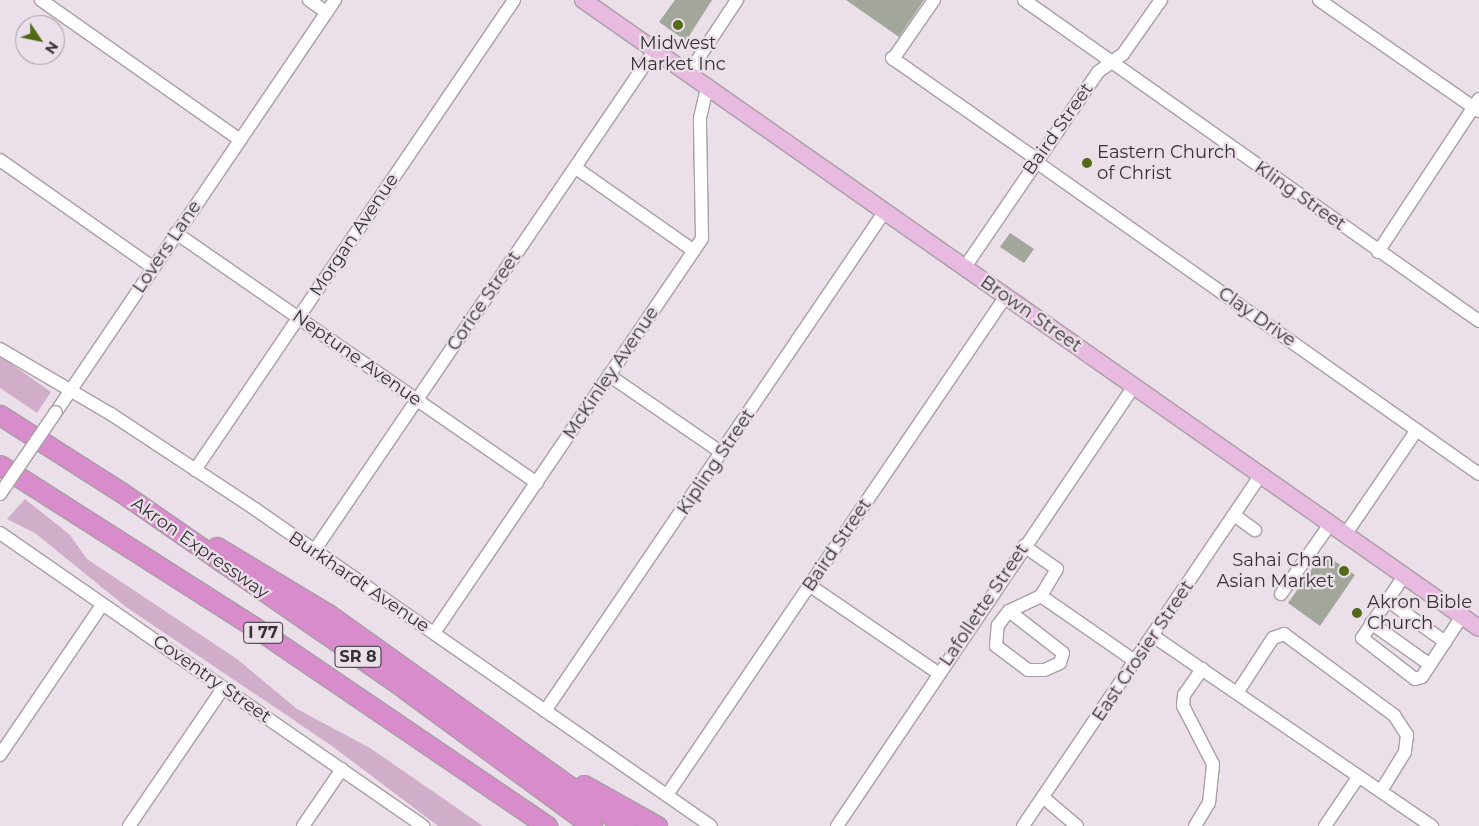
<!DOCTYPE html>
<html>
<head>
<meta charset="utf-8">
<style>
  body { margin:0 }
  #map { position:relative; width:1479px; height:826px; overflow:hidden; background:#ebe0e9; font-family:Montserrat,sans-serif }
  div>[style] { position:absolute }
  .green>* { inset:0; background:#d0aeca }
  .building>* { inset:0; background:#a2a69b }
  .roads { filter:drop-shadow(1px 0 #a99ea6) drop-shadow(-1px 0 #a99ea6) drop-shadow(0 1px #a99ea6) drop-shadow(0 -1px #a99ea6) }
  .minor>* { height:12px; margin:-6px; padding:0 6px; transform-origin:6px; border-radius:6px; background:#fff }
  .major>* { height:16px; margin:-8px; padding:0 8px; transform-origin:8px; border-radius:8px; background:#e8bae0 }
  .highway>* { height:19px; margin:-9.5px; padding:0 9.5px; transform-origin:9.5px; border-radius:9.5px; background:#d88ccb }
  .bridges { filter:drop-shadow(1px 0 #a99ea6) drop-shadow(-1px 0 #a99ea6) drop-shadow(0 1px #a99ea6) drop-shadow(0 -1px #a99ea6) }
  .minor-bridge>* { height:12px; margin:-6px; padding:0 6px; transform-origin:6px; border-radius:6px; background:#fff }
  .dots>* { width:14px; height:14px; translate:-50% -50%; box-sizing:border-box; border:2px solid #ebe0e9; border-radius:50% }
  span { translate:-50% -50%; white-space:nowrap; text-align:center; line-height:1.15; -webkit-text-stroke:4.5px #ebe0e9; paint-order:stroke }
  .shield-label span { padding:1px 4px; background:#ebe0e9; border:1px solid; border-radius:4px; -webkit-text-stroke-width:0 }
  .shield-label { font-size:16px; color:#363236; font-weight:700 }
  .poi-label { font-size:18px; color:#363236 }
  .left { translate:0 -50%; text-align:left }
  .right { translate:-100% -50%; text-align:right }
  .street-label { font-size:18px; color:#363236 }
  .north { position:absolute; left:15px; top:15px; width:50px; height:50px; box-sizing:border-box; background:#ebe0e9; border:1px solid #a39aa1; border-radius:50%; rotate:124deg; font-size:14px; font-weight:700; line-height:20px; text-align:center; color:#363236 }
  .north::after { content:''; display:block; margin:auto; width:18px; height:22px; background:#536a19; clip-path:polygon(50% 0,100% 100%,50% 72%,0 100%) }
</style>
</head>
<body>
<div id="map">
  <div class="green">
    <div style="clip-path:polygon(0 356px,51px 392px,37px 413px,0 388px)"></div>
    <div style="clip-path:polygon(25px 499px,70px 535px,87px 559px,237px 659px,297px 709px,370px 748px,483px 826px,438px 826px,332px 746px,126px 607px,35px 533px,7px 519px)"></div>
  </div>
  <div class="building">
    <div style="clip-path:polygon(675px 0,712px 0,686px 41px,659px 22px)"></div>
    <div style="clip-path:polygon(846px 0,924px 0,899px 37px)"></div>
    <div style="clip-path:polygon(1010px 233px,1034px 249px,1024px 263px,1000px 247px)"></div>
    <div style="clip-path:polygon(1323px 553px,1355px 575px,1320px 626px,1288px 603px)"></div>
  </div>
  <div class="roads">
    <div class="minor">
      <div style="left:41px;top:0;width:242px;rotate:35.1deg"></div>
      <div style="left:309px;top:0;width:21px;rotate:35deg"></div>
      <div style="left:1024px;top:0;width:557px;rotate:35.2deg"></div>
      <div style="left:1319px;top:0;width:195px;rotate:34.8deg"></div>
      <div style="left:892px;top:58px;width:176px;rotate:35deg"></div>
      <div style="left:893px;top:59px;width:72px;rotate:-55.2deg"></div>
      <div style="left:688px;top:74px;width:89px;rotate:-56.5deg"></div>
      <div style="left:0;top:160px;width:186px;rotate:35.1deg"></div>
      <div style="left:1035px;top:161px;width:543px;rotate:35.18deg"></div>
      <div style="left:576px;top:168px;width:144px;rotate:35.1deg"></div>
      <div style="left:176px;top:233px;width:439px;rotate:34.7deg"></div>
      <div style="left:1378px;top:252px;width:183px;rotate:-56.6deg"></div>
      <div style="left:965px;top:267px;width:236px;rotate:-55.7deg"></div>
      <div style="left:1098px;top:72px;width:31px;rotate:-36deg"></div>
      <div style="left:1123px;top:54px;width:66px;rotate:-54.9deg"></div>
      <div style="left:0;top:349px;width:129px;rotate:30.4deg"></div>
      <div style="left:111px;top:414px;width:173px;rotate:33.4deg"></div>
      <div style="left:255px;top:509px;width:555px;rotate:34.81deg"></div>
      <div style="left:610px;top:376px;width:136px;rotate:34.5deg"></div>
      <div style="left:56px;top:412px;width:498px;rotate:-55.9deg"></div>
      <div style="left:195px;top:470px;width:568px;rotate:-55.83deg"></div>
      <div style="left:1234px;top:515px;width:26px;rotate:36deg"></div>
      <div style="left:0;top:533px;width:515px;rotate:34.71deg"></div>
      <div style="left:1345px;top:535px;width:127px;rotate:-55.6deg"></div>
      <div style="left:1024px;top:546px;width:40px;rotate:34.9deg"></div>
      <div style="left:1057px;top:569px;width:31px;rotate:121deg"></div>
      <div style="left:1041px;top:596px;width:114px;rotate:34.7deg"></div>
      <div style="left:314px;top:551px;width:605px;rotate:-55.78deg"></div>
      <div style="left:1404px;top:576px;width:75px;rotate:124.1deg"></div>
      <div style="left:1362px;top:638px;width:67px;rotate:37.7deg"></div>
      <div style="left:1415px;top:679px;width:7px;rotate:-16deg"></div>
      <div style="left:1422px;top:677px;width:73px;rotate:-56.7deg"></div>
      <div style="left:809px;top:585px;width:156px;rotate:34.3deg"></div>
      <div style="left:1281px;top:594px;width:85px;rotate:-55deg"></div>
      <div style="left:1387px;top:600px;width:72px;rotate:35.9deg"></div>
      <div style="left:1009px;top:611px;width:68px;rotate:37.9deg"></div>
      <div style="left:1063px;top:653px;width:10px;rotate:107deg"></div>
      <div style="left:1060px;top:663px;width:17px;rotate:156deg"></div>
      <div style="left:1044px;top:670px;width:16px;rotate:180deg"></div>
      <div style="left:1028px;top:670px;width:40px;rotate:-143deg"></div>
      <div style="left:996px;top:646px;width:21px;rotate:-85deg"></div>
      <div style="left:998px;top:625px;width:18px;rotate:-52deg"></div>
      <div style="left:1009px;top:611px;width:35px;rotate:-25deg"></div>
      <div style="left:1371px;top:623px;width:72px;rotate:35.4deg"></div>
      <div style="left:434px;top:633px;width:477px;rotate:-55.8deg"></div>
      <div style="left:702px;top:238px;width:120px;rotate:-91deg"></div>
      <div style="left:700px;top:118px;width:32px;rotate:-77deg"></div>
      <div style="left:1153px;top:636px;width:338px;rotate:34.3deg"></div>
      <div style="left:1237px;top:693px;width:66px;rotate:-56.8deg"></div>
      <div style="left:1273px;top:638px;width:12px;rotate:-20deg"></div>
      <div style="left:1284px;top:634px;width:137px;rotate:36.4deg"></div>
      <div style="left:1394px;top:715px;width:24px;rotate:57deg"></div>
      <div style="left:1407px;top:735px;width:17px;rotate:97deg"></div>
      <div style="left:1405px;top:752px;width:46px;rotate:121.6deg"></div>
      <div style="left:545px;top:711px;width:605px;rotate:-55.78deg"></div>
      <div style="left:0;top:755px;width:181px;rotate:-55.8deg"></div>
      <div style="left:667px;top:795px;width:603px;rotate:-55.81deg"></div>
      <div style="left:1044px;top:798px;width:43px;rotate:40.3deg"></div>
      <div style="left:129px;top:826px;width:167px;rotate:-55.7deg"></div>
      <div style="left:303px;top:826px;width:69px;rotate:-55.6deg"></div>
      <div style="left:837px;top:826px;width:531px;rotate:-55.98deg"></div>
      <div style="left:1023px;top:826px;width:424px;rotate:-55.9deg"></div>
      <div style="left:1195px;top:826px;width:27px;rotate:-59deg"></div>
      <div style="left:1209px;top:803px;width:39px;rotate:-84deg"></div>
      <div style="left:1213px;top:764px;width:65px;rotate:-117.3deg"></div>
      <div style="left:1183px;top:706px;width:11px;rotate:-85deg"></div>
      <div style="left:1184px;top:695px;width:32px;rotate:-55deg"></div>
      <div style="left:1325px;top:826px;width:60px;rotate:-55.8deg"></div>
    </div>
    <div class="major">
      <div style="left:583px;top:0;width:1094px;rotate:35.03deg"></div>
    </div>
    <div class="highway">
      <div style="left:0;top:415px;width:143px;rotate:32.5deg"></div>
      <div style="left:121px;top:492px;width:346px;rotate:34.7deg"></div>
      <div style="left:405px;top:689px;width:232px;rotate:36.2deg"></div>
      <div style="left:0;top:465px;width:300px;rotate:32.5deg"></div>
      <div style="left:253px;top:626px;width:356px;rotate:34.2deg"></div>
      <div style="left:217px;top:547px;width:130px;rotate:31.1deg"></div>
      <div style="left:328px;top:614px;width:365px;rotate:35.5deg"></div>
      <div style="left:584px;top:785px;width:84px;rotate:29.3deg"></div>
    </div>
  </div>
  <div class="bridges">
    <div class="minor-bridge">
      <div style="left:0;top:494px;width:99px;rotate:-55.7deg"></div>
    </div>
  </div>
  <div class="dots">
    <div style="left:678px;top:25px;background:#536a19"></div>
    <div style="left:1087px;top:163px;background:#536a19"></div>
    <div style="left:1344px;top:571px;background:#536a19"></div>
    <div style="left:1357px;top:613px;background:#536a19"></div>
  </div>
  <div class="shield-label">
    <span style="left:263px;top:633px">I 77</span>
    <span style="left:358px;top:657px">SR 8</span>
  </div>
  <div class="poi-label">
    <span style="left:678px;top:54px">Midwest<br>Market Inc</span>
    <span class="left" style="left:1097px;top:163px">Eastern Church<br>of Christ</span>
    <span class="right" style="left:1334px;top:571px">Sahai Chan<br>Asian Market</span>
    <span class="left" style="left:1367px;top:613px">Akron Bible<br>Church</span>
  </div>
  <div class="street-label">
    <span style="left:1058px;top:129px;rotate:-55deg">Baird Street</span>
    <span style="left:1300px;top:196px;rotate:35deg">Kling Street</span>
    <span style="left:354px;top:235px;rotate:-56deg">Morgan Avenue</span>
    <span style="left:167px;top:247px;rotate:-56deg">Lovers Lane</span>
    <span style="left:484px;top:301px;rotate:-56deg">Corice Street</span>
    <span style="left:1031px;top:314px;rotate:35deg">Brown Street</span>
    <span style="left:1257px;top:317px;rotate:35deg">Clay Drive</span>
    <span style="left:357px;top:358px;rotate:35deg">Neptune Avenue</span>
    <span style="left:611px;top:373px;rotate:-56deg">McKinley Avenue</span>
    <span style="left:716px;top:462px;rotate:-56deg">Kipling Street</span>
    <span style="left:837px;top:545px;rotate:-56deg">Baird Street</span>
    <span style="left:200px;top:548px;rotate:35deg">Akron Expressway</span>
    <span style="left:359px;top:582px;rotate:34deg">Burkhardt Avenue</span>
    <span style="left:984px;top:605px;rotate:-56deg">Lafollette Street</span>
    <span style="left:1143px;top:651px;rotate:-56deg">East Crosier Street</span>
    <span style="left:212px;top:679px;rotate:35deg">Coventry Street</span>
  </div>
  <div class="north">N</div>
</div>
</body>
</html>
